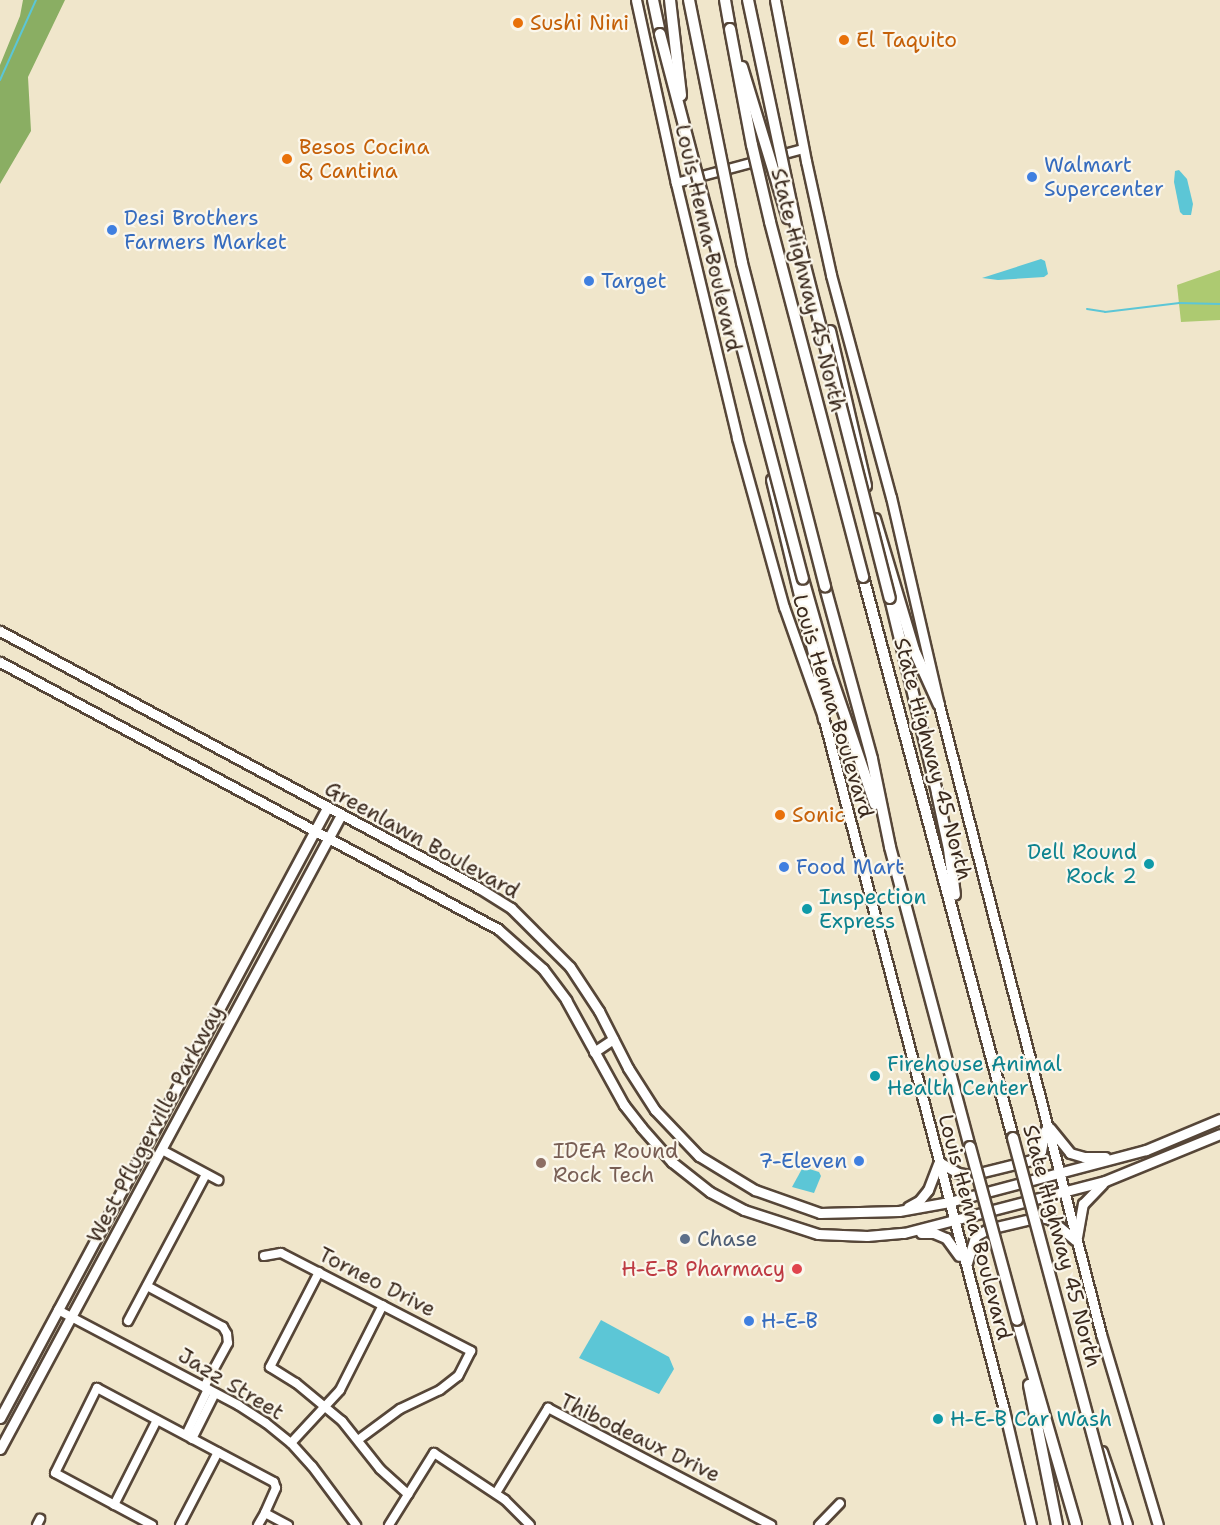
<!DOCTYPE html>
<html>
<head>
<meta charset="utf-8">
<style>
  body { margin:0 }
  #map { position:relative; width:1220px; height:1525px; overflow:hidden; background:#f0e6cb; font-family:"Shantell Sans",sans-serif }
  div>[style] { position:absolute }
  .green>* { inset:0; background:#adca71 }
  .forest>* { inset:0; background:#8aae63 }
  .water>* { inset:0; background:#5cc6d6 }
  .stream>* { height:2px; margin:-1px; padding:0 1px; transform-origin:1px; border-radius:1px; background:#5cc6d6 }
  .roads { filter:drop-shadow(2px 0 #564638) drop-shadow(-2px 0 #564638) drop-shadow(0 2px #564638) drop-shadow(0 -2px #564638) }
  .minor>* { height:8px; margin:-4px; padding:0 4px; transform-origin:4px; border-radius:4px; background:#fff }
  .major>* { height:9px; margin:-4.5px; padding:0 4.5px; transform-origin:4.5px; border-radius:4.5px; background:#fff }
  .highway>* { height:10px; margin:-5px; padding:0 5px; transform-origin:5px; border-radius:5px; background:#fff }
  .bridges { filter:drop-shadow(2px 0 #564638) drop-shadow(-2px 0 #564638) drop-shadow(0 2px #564638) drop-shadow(0 -2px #564638) }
  .highway-bridge>* { height:10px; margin:-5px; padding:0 5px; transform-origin:5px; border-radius:5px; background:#fff }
  .dots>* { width:16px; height:16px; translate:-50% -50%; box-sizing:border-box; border:3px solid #fbf7ec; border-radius:50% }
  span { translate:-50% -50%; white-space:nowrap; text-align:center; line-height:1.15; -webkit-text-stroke:4.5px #fbf7ec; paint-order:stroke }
  .food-label { font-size:21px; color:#c56008 }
  .left { translate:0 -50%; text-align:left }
  .shop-label { font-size:21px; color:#366cbe }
  .right { translate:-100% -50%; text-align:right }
  .street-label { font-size:21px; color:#3b2a1e }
  .culture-label { font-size:21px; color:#0d838f }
  .education-label { font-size:21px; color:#785e54 }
  .service-label { font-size:21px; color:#4e5e75 }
  .health-label { font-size:21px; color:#be3a42 }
</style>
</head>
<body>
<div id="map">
  <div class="green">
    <div style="clip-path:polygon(1220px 270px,1220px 320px,1181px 322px,1177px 285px)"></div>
  </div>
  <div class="forest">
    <div style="clip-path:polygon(23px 0,65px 0,28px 77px,31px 131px,0 184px,0 65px,20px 16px)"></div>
  </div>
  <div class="water">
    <div style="clip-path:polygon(1179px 170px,1187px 179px,1193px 204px,1191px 215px,1183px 215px,1180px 212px,1174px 182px,1175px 171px)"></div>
    <div style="clip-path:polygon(1041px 259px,1045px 261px,1048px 274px,1044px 277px,998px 280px,982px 278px)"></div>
    <div style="clip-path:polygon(803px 1167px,819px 1172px,821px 1176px,814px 1193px,792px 1187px)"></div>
    <div style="clip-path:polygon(601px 1320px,669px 1357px,674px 1369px,659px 1394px,579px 1358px)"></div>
  </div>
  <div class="stream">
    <div style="left:0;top:80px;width:88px;rotate:-65.8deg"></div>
    <div style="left:1087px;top:309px;width:18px;rotate:9deg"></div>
    <div style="left:1105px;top:312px;width:75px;rotate:-6.9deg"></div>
    <div style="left:1179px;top:303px;width:41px;rotate:1.4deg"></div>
  </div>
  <div class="roads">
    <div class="minor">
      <div style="left:676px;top:183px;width:131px;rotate:-15deg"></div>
      <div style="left:162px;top:1150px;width:64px;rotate:28.2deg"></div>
      <div style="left:264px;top:1256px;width:17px;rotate:-10deg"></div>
      <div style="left:281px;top:1253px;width:214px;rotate:27.3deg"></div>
      <div style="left:471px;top:1351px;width:28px;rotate:117deg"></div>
      <div style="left:458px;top:1376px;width:23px;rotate:142deg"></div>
      <div style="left:440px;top:1390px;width:44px;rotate:154.6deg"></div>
      <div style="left:400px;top:1409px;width:52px;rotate:143.6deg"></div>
      <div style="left:319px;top:1272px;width:107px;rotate:117.3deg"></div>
      <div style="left:270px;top:1367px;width:31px;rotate:32deg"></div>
      <div style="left:296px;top:1383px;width:60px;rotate:39.6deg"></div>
      <div style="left:342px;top:1421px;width:61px;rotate:51.6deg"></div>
      <div style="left:380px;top:1469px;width:38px;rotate:42deg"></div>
      <div style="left:147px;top:1286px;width:86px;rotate:28.3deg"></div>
      <div style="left:223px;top:1327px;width:8px;rotate:60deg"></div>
      <div style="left:227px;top:1334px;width:9px;rotate:84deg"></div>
      <div style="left:228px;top:1343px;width:50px;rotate:118.6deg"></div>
      <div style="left:58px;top:1310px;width:204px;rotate:27.8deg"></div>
      <div style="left:238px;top:1405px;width:33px;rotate:33deg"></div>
      <div style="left:266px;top:1423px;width:32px;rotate:39deg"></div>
      <div style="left:291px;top:1443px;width:31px;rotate:48deg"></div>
      <div style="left:312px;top:1466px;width:74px;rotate:53.3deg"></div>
      <div style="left:128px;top:1321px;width:166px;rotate:-62deg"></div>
      <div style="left:186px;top:1435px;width:51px;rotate:-64.4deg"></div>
      <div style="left:192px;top:1439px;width:51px;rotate:-63.4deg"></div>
      <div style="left:291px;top:1443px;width:72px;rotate:-47.2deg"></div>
      <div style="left:340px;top:1390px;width:95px;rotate:-63.2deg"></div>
      <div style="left:496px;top:1493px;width:100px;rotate:-58.5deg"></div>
      <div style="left:548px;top:1408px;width:252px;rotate:27.7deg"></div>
      <div style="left:114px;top:1505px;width:95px;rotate:-63.2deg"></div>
      <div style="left:37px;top:1525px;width:7px;rotate:-63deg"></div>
      <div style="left:152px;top:1525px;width:110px;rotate:-151.8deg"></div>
      <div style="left:55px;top:1473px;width:95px;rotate:-63.7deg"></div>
      <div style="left:97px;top:1388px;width:200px;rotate:28deg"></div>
      <div style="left:274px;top:1482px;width:6px;rotate:72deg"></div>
      <div style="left:276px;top:1488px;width:27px;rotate:114deg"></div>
      <div style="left:265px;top:1513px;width:26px;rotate:28deg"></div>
      <div style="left:180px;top:1525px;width:82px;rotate:-62.5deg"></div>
      <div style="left:258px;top:1525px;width:14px;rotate:-60deg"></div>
      <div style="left:389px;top:1525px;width:85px;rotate:-58deg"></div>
      <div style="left:434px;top:1453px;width:85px;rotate:33.5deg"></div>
      <div style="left:505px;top:1500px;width:35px;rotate:45deg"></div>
      <div style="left:819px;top:1525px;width:30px;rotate:-46deg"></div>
    </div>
    <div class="major">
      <div style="left:636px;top:0;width:187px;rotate:77.7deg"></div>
      <div style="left:676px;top:183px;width:262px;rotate:76.5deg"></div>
      <div style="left:737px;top:438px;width:175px;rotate:74.5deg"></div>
      <div style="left:784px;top:607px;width:120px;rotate:70.5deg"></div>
      <div style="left:824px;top:720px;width:713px;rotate:75.38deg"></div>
      <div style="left:1004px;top:1410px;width:118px;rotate:76.8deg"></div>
      <div style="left:775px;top:0;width:164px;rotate:79.1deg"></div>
      <div style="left:806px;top:161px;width:117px;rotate:77.6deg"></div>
      <div style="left:831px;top:275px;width:230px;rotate:74.9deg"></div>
      <div style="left:891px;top:497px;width:213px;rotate:77deg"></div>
      <div style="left:939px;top:705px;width:650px;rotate:75.56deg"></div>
      <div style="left:1101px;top:1334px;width:199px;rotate:73.4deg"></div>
      <div style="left:0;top:631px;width:544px;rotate:28.22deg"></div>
      <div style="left:479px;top:888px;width:38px;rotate:32deg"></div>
      <div style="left:511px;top:908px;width:83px;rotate:45deg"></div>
      <div style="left:570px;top:967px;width:53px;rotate:56.6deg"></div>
      <div style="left:599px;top:1011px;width:64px;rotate:63deg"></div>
      <div style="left:628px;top:1068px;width:50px;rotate:57.3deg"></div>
      <div style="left:655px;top:1110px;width:64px;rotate:46.3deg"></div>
      <div style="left:699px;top:1156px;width:66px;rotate:31.3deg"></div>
      <div style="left:755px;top:1190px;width:69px;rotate:19.5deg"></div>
      <div style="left:820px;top:1213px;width:79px;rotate:-1.5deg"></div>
      <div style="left:899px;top:1211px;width:51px;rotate:-10.2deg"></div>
      <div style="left:949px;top:1202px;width:204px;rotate:-14.8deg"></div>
      <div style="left:1146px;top:1150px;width:80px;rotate:-22.7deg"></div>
      <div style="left:0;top:662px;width:565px;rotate:28.2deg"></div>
      <div style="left:498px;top:929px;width:60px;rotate:41.6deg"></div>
      <div style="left:543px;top:969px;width:39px;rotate:53deg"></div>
      <div style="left:566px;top:1000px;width:120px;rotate:61.1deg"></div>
      <div style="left:624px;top:1105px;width:28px;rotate:52deg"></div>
      <div style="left:641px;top:1127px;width:47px;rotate:48.5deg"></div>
      <div style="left:672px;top:1162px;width:48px;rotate:38.3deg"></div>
      <div style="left:710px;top:1192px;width:38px;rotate:28deg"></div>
      <div style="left:744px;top:1210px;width:78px;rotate:18deg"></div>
      <div style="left:818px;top:1234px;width:49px;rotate:2.3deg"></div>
      <div style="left:867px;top:1236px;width:37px;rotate:-5deg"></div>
      <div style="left:904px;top:1233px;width:208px;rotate:-14.5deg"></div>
      <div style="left:1105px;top:1181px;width:124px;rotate:-22.2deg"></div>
      <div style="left:594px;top:1052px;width:23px;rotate:-34deg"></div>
      <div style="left:1050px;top:1128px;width:32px;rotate:51deg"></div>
      <div style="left:1070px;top:1153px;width:15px;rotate:16deg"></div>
      <div style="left:1084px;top:1157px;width:21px"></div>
      <div style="left:939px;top:1162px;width:22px;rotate:30deg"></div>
      <div style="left:958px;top:1173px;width:13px;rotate:9deg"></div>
      <div style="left:971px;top:1175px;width:63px;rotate:-13.8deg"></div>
      <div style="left:1032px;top:1160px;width:13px;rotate:-45deg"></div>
      <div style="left:1041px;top:1151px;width:21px;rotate:-79deg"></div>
      <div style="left:908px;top:1207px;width:13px;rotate:-29deg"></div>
      <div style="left:919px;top:1201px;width:14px;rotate:-51deg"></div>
      <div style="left:928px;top:1190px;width:28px;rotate:-69deg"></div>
      <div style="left:921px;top:1233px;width:13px"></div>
      <div style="left:934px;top:1233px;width:13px;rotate:23deg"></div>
      <div style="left:946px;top:1238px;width:22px;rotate:54deg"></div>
      <div style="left:1077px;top:1237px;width:34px;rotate:-80deg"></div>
      <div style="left:1083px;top:1204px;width:28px;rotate:-46deg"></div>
      <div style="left:967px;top:1263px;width:28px;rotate:-73deg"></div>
      <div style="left:975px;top:1236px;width:15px;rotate:-28deg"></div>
      <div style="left:988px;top:1229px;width:52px;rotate:-13.2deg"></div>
      <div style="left:1039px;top:1217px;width:11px;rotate:10deg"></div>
      <div style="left:1050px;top:1219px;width:33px;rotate:40deg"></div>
      <div style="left:0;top:1418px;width:692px;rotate:-61.81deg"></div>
      <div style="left:0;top:1449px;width:720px;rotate:-61.73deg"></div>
    </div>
    <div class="highway">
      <div style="left:653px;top:0;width:35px;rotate:78deg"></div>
      <div style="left:725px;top:0;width:29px;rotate:80deg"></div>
      <div style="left:830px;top:331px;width:159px;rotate:76.9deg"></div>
      <div style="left:772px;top:480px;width:195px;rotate:76.4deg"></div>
      <div style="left:818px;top:670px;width:50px;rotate:83.2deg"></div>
      <div style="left:875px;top:519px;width:137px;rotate:73.4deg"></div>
      <div style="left:914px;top:650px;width:60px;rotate:65.6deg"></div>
      <div style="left:863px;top:577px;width:581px;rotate:75.03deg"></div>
      <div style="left:803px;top:579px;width:88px;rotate:74.2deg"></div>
      <div style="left:827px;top:664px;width:148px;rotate:71.1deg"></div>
      <div style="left:825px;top:587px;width:178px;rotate:74.7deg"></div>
      <div style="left:872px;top:759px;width:90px;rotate:78.4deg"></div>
      <div style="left:890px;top:847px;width:310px;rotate:75.1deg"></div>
      <div style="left:890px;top:598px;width:201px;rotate:76.4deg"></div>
      <div style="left:937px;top:793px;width:57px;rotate:77.9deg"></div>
      <div style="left:949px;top:849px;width:46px;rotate:82.6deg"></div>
      <div style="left:1017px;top:1320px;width:213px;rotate:73.9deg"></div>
      <div style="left:1029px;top:1385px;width:143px;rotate:78.7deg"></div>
      <div style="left:1102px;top:1452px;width:77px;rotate:71.1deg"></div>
    </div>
  </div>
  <div class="bridges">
    <div class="highway-bridge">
      <div style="left:670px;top:0;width:96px;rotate:83.4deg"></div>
      <div style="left:689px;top:0;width:268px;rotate:78.6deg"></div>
      <div style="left:742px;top:263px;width:334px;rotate:75.6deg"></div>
      <div style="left:748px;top:0;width:260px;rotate:78deg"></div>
      <div style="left:802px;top:254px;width:355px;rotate:75.7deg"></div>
      <div style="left:730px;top:29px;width:118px;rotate:79.3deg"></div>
      <div style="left:752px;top:145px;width:79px;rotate:76.8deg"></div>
      <div style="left:770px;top:222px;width:367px;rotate:75.3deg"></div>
      <div style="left:660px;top:34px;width:563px;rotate:75.3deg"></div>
      <div style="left:742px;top:67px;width:158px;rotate:73.1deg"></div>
      <div style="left:1013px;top:1138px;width:401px;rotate:75deg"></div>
      <div style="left:970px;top:1147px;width:179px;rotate:74.8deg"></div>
    </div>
  </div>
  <div class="dots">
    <div style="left:518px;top:23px;background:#e8710a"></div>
    <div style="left:844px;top:40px;background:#e8710a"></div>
    <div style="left:287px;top:159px;background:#e8710a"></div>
    <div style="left:1032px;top:177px;background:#3f7fe0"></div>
    <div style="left:112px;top:230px;background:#3f7fe0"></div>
    <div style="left:589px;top:281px;background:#3f7fe0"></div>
    <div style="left:780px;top:815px;background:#e8710a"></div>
    <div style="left:1149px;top:864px;background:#0f9aa8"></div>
    <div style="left:784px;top:867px;background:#3f7fe0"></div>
    <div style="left:807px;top:909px;background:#0f9aa8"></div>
    <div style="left:875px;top:1076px;background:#0f9aa8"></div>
    <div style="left:859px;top:1161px;background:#3f7fe0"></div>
    <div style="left:541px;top:1163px;background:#8d6e63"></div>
    <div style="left:685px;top:1239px;background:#5c6f8a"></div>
    <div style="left:797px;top:1269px;background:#e0444e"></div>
    <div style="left:749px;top:1321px;background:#3f7fe0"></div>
    <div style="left:938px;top:1419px;background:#0f9aa8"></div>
  </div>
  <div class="food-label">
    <span class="left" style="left:530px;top:23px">Sushi Nini</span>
    <span class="left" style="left:856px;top:40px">El Taquito</span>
    <span class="left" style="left:299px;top:159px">Besos Cocina<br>&amp; Cantina</span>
    <span class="left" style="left:792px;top:815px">Sonic</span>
  </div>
  <div class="shop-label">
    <span class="left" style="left:1044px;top:177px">Walmart<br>Supercenter</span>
    <span class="left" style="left:124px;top:230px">Desi Brothers<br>Farmers Market</span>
    <span class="left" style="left:601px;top:281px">Target</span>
    <span class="left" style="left:796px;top:867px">Food Mart</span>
    <span class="right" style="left:847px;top:1161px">7-Eleven</span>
    <span class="left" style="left:761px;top:1321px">H-E-B</span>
  </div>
  <div class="street-label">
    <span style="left:708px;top:238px;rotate:77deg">Louis Henna Boulevard</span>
    <span style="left:808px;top:290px;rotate:76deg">State Highway 45 North</span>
    <span style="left:833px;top:706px;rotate:73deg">Louis Henna Boulevard</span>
    <span style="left:933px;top:759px;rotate:75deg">State Highway 45 North</span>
    <span style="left:422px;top:840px;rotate:29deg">Greenlawn Boulevard</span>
    <span style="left:155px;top:1124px;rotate:-62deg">West Pflugerville Parkway</span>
    <span style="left:975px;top:1227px;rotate:75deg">Louis Henna Boulevard</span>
    <span style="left:1062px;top:1246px;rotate:75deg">State Highway 45 North</span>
    <span style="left:377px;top:1282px;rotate:27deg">Torneo Drive</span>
    <span style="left:231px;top:1384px;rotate:31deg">Jazz Street</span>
    <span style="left:640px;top:1438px;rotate:26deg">Thibodeaux Drive</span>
  </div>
  <div class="culture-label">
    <span class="right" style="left:1137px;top:864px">Dell Round<br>Rock 2</span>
    <span class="left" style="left:819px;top:909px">Inspection<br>Express</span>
    <span class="left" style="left:887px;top:1076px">Firehouse Animal<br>Health Center</span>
    <span class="left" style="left:950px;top:1419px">H-E-B Car Wash</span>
  </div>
  <div class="education-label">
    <span class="left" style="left:553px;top:1163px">IDEA Round<br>Rock Tech</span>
  </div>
  <div class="service-label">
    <span class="left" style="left:697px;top:1239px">Chase</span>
  </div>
  <div class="health-label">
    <span class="right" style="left:785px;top:1269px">H-E-B Pharmacy</span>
  </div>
</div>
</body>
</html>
